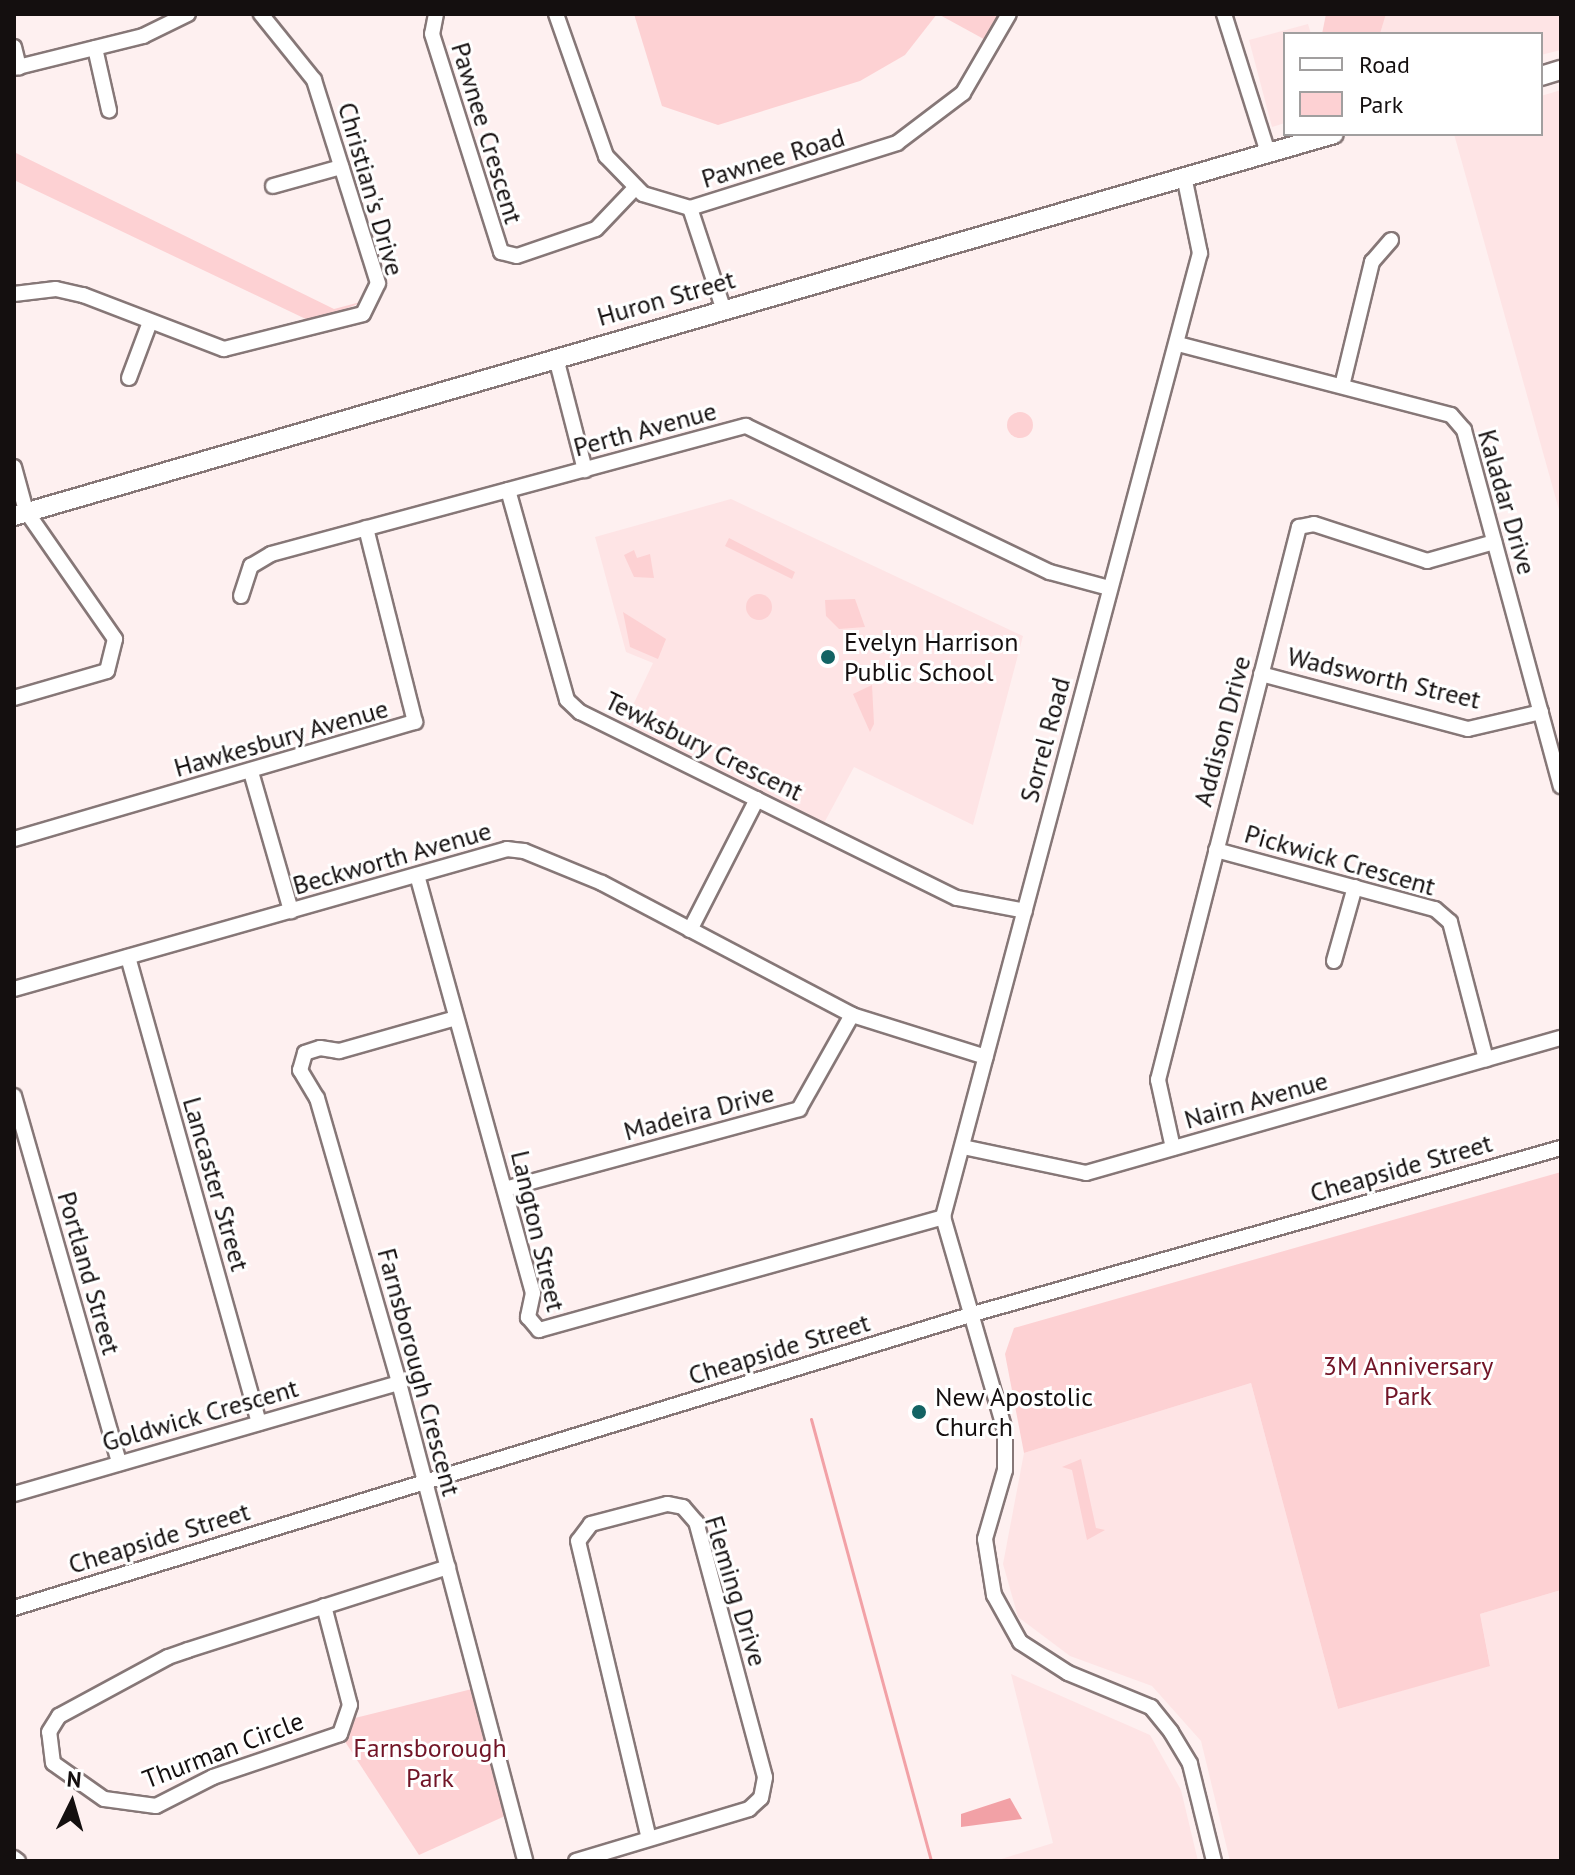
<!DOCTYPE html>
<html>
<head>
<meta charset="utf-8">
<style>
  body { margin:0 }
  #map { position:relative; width:1575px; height:1875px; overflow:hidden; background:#fef0f0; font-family:"PT Sans",sans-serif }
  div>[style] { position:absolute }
  .built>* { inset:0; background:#fee4e5 }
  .green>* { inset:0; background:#fdd1d3 }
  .round { border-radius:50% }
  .water>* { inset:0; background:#f2a1a6 }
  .stream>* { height:3px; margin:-1.5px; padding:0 1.5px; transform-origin:1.5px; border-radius:1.5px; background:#f2a1a6 }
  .roads { filter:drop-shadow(2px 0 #867777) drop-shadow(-2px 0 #867777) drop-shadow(0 2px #867777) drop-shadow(0 -2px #867777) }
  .minor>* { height:14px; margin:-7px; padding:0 7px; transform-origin:7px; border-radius:7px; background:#fff }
  .major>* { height:18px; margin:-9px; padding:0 9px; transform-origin:9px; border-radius:9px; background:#fff }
  .dots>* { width:22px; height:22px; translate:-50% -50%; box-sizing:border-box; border:4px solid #fff; border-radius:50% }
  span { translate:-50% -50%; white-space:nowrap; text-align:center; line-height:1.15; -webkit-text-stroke:6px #fff; paint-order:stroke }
  .street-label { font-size:26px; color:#140f0f }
  .poi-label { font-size:26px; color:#140f0f }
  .left { translate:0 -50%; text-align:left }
  .park-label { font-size:26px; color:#721527 }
  .frame { position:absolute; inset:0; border:16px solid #140f0f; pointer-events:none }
  .legend { position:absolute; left:1283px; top:32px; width:260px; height:104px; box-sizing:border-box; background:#fff; border:2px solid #a19f9f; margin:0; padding:10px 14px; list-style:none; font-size:24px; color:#140f0f }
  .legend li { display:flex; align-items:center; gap:16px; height:40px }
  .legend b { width:40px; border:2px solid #a19f9f }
  .north { position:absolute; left:32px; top:1763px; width:80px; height:80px; -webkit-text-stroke:6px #fff; paint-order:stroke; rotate:5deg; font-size:22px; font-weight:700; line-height:32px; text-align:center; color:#140f0f }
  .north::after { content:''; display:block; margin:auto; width:28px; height:36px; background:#140f0f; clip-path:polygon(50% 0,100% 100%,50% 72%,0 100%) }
</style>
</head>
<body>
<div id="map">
  <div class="built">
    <div style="clip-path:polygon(1386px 14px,1561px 14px,1561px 50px,1541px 55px,1541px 34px,1380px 34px)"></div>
    <div style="clip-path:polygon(1308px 24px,1311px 34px,1285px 34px,1285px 123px,1272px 127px,1249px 40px)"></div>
    <div style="clip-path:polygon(1561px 90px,1561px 517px,1454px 134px,1541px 134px,1541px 96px)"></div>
    <div style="clip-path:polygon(731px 499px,1023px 636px,973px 825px,854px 767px,823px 825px,623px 726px,653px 663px,626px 652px,595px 537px)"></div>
    <div style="clip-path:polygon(1251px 1383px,1338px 1709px,1490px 1665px,1480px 1614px,1561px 1590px,1561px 1861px,1230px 1861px,1201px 1741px,1152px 1686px,1070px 1656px,1018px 1617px,1003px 1564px,1024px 1453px)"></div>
    <div style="clip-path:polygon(1011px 1674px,1150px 1735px,1181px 1790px,1198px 1861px,995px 1861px,1053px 1843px)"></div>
  </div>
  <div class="green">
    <div style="clip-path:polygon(634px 14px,937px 14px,905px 55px,860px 81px,718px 125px,662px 106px)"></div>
    <div style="clip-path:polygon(938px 14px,1004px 14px,991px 43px)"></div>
    <div style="clip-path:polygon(1326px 14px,1386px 14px,1380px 34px,1322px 34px)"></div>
    <div style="clip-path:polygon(14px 152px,334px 309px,368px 300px,312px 322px,14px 180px)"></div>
    <div class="round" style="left:1007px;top:412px;width:26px;height:26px"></div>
    <div style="clip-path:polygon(729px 538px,795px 572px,792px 579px,725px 546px)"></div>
    <div style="clip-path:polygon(634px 550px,637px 558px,650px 554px,654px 578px,634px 577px,624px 555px)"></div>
    <div class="round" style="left:746px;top:594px;width:26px;height:26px"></div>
    <div style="clip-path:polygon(855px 599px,865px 627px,839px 629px,826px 616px,825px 600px)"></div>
    <div style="clip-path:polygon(623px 612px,666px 639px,658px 659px,630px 647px)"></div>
    <div style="clip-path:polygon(872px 685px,874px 724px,870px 732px,853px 694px)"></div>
    <div style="clip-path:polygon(1561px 1172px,1561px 1590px,1480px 1614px,1490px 1666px,1338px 1709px,1251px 1383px,1024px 1453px,1005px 1354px,1014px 1328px)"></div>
    <div style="clip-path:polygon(1081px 1459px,1096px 1528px,1105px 1530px,1087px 1540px,1072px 1470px,1062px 1467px)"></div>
    <div style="clip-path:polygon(472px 1689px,505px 1816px,419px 1855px,342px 1737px,355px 1718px)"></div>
  </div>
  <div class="water">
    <div style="clip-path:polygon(1010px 1798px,1022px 1819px,961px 1827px,961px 1814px)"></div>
  </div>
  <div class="stream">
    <div style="left:811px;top:1419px;width:458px;rotate:74.8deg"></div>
  </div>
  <div class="roads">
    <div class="minor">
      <div style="left:436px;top:14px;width:20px;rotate:101deg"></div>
      <div style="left:432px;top:34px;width:229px;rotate:72.4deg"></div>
      <div style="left:501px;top:252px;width:16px;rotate:14deg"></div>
      <div style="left:517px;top:256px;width:83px;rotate:-18.9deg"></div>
      <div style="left:596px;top:229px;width:58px;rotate:-46.4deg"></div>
      <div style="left:556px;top:14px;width:151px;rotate:70.6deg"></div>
      <div style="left:606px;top:156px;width:53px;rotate:45.8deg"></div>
      <div style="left:643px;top:194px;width:49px;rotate:16.6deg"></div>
      <div style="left:690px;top:208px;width:217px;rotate:-17.4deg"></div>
      <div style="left:897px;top:143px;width:83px;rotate:-37.1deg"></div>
      <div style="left:963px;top:93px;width:91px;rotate:-59.8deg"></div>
      <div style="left:1224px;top:14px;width:146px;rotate:72.4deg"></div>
      <div style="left:14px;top:47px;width:21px;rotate:76deg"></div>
      <div style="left:95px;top:48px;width:64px;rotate:77.3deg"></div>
      <div style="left:14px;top:68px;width:133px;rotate:-13.9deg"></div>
      <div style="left:143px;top:36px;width:50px;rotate:-26.1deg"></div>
      <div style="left:1184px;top:176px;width:79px;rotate:78.3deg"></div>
      <div style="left:1200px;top:253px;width:998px;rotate:104.93deg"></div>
      <div style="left:943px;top:1217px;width:222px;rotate:73.8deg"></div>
      <div style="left:1005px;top:1430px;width:40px;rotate:90deg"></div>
      <div style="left:1005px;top:1470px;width:72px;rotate:106.2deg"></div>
      <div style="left:985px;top:1539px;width:57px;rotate:80.9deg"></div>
      <div style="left:994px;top:1595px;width:54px;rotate:61deg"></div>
      <div style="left:1020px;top:1642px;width:57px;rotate:32.9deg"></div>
      <div style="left:1068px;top:1673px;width:90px;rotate:22.3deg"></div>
      <div style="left:1151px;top:1707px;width:32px;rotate:51deg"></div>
      <div style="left:1171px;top:1732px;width:37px;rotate:59deg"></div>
      <div style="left:1190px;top:1764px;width:100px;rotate:76.1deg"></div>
      <div style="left:273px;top:186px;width:71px;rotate:-15.6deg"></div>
      <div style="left:690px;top:208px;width:105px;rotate:71.7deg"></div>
      <div style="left:14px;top:294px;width:42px;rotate:-6.8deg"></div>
      <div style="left:56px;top:289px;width:28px;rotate:13deg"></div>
      <div style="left:83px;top:295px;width:151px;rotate:21deg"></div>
      <div style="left:224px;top:349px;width:143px;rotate:-14.1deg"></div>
      <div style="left:363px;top:314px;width:34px;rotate:-64deg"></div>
      <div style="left:378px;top:283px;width:213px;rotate:-107.5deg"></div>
      <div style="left:314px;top:80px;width:85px;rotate:-128.8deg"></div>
      <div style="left:1178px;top:344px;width:282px;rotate:14.6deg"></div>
      <div style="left:1451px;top:415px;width:20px;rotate:49deg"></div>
      <div style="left:1464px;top:430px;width:369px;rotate:74.8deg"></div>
      <div style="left:556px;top:358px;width:116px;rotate:75.5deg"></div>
      <div style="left:129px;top:378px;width:60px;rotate:-69.4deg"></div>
      <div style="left:1342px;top:386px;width:128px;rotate:-76.4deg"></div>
      <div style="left:1372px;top:262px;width:29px;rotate:-49deg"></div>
      <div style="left:14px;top:467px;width:46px;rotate:74.7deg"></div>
      <div style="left:26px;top:511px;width:156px;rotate:55.2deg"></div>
      <div style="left:115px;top:639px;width:33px;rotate:104deg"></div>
      <div style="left:107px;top:671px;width:97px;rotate:163.8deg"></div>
      <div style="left:508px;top:490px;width:218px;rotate:74.3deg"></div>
      <div style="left:567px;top:700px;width:18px;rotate:43deg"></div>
      <div style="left:580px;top:712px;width:420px;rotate:26.3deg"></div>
      <div style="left:957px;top:898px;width:69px;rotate:10.8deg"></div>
      <div style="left:241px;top:596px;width:32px;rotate:-72deg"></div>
      <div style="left:251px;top:566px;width:23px;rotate:-31deg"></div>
      <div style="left:271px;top:554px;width:492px;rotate:-15.1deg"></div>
      <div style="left:746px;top:426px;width:337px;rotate:25.7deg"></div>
      <div style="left:1050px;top:572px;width:61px;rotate:15.2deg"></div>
      <div style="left:1261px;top:674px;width:214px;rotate:14.9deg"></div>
      <div style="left:1468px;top:729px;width:75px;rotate:-13.1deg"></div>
      <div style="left:251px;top:772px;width:145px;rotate:73.9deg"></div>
      <div style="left:14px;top:839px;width:418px;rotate:-16.3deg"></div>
      <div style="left:415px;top:722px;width:200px;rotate:-104.2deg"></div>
      <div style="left:1216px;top:850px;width:227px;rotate:15.1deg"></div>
      <div style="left:1435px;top:909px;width:20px;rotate:41deg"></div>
      <div style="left:1450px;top:922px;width:142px;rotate:75.3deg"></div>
      <div style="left:417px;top:875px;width:434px;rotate:74.5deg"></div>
      <div style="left:533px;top:1293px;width:25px;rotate:102deg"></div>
      <div style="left:528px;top:1317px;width:17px;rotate:50deg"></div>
      <div style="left:539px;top:1330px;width:420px;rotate:-15.6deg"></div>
      <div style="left:690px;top:930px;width:147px;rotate:-62.9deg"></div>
      <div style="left:128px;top:957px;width:484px;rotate:74.3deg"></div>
      <div style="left:1334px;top:961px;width:77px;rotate:-74.2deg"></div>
      <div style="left:14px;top:989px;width:512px;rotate:-15.85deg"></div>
      <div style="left:507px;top:849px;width:17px;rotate:7deg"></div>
      <div style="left:524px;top:851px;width:84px;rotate:22.3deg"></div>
      <div style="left:602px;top:883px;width:283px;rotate:27.8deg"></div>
      <div style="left:852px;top:1015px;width:140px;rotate:17.4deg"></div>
      <div style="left:456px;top:1018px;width:122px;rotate:164.2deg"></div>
      <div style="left:339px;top:1051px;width:19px;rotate:-171deg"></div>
      <div style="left:320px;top:1048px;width:16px;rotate:162deg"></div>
      <div style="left:305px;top:1053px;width:18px;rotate:106deg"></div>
      <div style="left:300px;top:1070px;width:33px;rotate:59deg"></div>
      <div style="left:317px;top:1098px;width:297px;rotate:73.9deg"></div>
      <div style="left:399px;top:1383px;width:494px;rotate:75.2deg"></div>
      <div style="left:14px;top:1096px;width:382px;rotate:74deg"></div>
      <div style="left:963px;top:1147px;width:126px;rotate:11.9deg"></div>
      <div style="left:1086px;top:1173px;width:494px;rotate:-15.9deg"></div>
      <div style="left:1173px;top:1148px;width:70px;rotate:-102.4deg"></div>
      <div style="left:1158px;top:1080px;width:571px;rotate:-75.7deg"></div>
      <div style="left:1299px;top:527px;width:15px;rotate:-11deg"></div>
      <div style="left:1314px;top:524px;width:119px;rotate:18.1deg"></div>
      <div style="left:1427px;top:561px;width:70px;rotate:-15.8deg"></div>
      <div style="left:505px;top:1189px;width:305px;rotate:-15.2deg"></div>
      <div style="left:799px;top:1109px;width:108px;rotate:-60.6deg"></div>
      <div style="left:14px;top:1494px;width:401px;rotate:-16.1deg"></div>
      <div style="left:324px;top:1606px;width:102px;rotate:75.3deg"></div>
      <div style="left:350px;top:1705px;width:31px;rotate:109deg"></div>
      <div style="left:340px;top:1734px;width:134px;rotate:161.3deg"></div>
      <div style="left:213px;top:1777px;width:64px;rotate:153deg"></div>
      <div style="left:156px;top:1806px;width:52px;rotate:-172.3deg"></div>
      <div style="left:104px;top:1799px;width:62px;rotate:-144.8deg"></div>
      <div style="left:53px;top:1763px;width:31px;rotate:-97deg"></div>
      <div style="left:49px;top:1732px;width:19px;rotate:-58deg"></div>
      <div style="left:59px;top:1716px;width:124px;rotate:-28.4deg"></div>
      <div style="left:168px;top:1657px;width:21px;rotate:-19deg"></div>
      <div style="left:188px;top:1650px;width:273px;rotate:-17.7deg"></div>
      <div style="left:14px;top:1608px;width:1003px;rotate:-17.04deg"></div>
      <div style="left:973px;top:1314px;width:611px;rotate:-15.77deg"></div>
      <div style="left:14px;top:1858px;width:5px;rotate:37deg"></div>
      <div style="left:576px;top:1861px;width:181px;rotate:-16.7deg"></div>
      <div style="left:749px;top:1809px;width:16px;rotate:-43deg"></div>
      <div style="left:761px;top:1798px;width:21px;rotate:-79deg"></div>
      <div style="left:765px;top:1777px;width:264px;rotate:-105.1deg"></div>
      <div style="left:696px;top:1522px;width:20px;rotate:-131deg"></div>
      <div style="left:683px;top:1507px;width:16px;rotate:-169deg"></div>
      <div style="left:667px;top:1504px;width:79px;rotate:165.3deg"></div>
      <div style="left:591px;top:1524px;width:21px;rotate:127deg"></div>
      <div style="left:578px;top:1541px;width:305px;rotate:76.6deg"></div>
    </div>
    <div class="major">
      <div style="left:1541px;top:76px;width:21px;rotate:-17deg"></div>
      <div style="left:14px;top:516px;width:1374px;rotate:-16.14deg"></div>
    </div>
  </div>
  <div class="dots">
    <div style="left:828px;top:657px;background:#136364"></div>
    <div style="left:919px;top:1412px;background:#136364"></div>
  </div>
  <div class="street-label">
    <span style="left:487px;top:133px;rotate:73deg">Pawnee Crescent</span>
    <span style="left:773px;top:158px;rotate:-17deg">Pawnee Road</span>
    <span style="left:371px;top:189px;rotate:74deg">Christian's Drive</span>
    <span style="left:666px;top:298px;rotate:-16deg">Huron Street</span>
    <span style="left:645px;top:429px;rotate:-15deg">Perth Avenue</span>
    <span style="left:1507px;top:502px;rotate:74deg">Kaladar Drive</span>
    <span style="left:1384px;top:678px;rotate:13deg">Wadsworth Street</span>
    <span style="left:1222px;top:731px;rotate:-75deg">Addison Drive</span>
    <span style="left:281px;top:738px;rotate:-16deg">Hawkesbury Avenue</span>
    <span style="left:1045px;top:740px;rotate:-75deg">Sorrel Road</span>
    <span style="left:704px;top:746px;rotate:26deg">Tewksbury Crescent</span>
    <span style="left:392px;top:858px;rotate:-16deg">Beckworth Avenue</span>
    <span style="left:1340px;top:860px;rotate:16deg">Pickwick Crescent</span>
    <span style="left:1256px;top:1100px;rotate:-16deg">Nairn Avenue</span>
    <span style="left:699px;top:1112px;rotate:-15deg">Madeira Drive</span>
    <span style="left:1401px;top:1168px;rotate:-16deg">Cheapside Street</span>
    <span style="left:216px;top:1184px;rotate:74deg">Lancaster Street</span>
    <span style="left:538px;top:1231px;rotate:77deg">Langton Street</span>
    <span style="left:89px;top:1273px;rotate:74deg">Portland Street</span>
    <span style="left:779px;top:1349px;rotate:-17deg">Cheapside Street</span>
    <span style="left:419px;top:1372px;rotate:75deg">Farnsborough Crescent</span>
    <span style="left:200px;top:1415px;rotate:-16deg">Goldwick Crescent</span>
    <span style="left:159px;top:1538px;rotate:-17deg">Cheapside Street</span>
    <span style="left:736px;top:1591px;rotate:73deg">Fleming Drive</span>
    <span style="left:223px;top:1750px;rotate:-21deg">Thurman Circle</span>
  </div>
  <div class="poi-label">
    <span class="left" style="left:844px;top:657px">Evelyn Harrison<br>Public School</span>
    <span class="left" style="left:935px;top:1412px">New Apostolic<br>Church</span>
  </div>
  <div class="park-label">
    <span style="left:1408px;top:1381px">3M Anniversary<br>Park</span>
    <span style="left:430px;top:1763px">Farnsborough<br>Park</span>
  </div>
  <div class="frame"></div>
  <ul class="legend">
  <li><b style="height:10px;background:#fff"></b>Road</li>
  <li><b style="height:22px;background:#fdd1d3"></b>Park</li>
  </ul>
  <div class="north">N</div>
</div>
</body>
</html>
